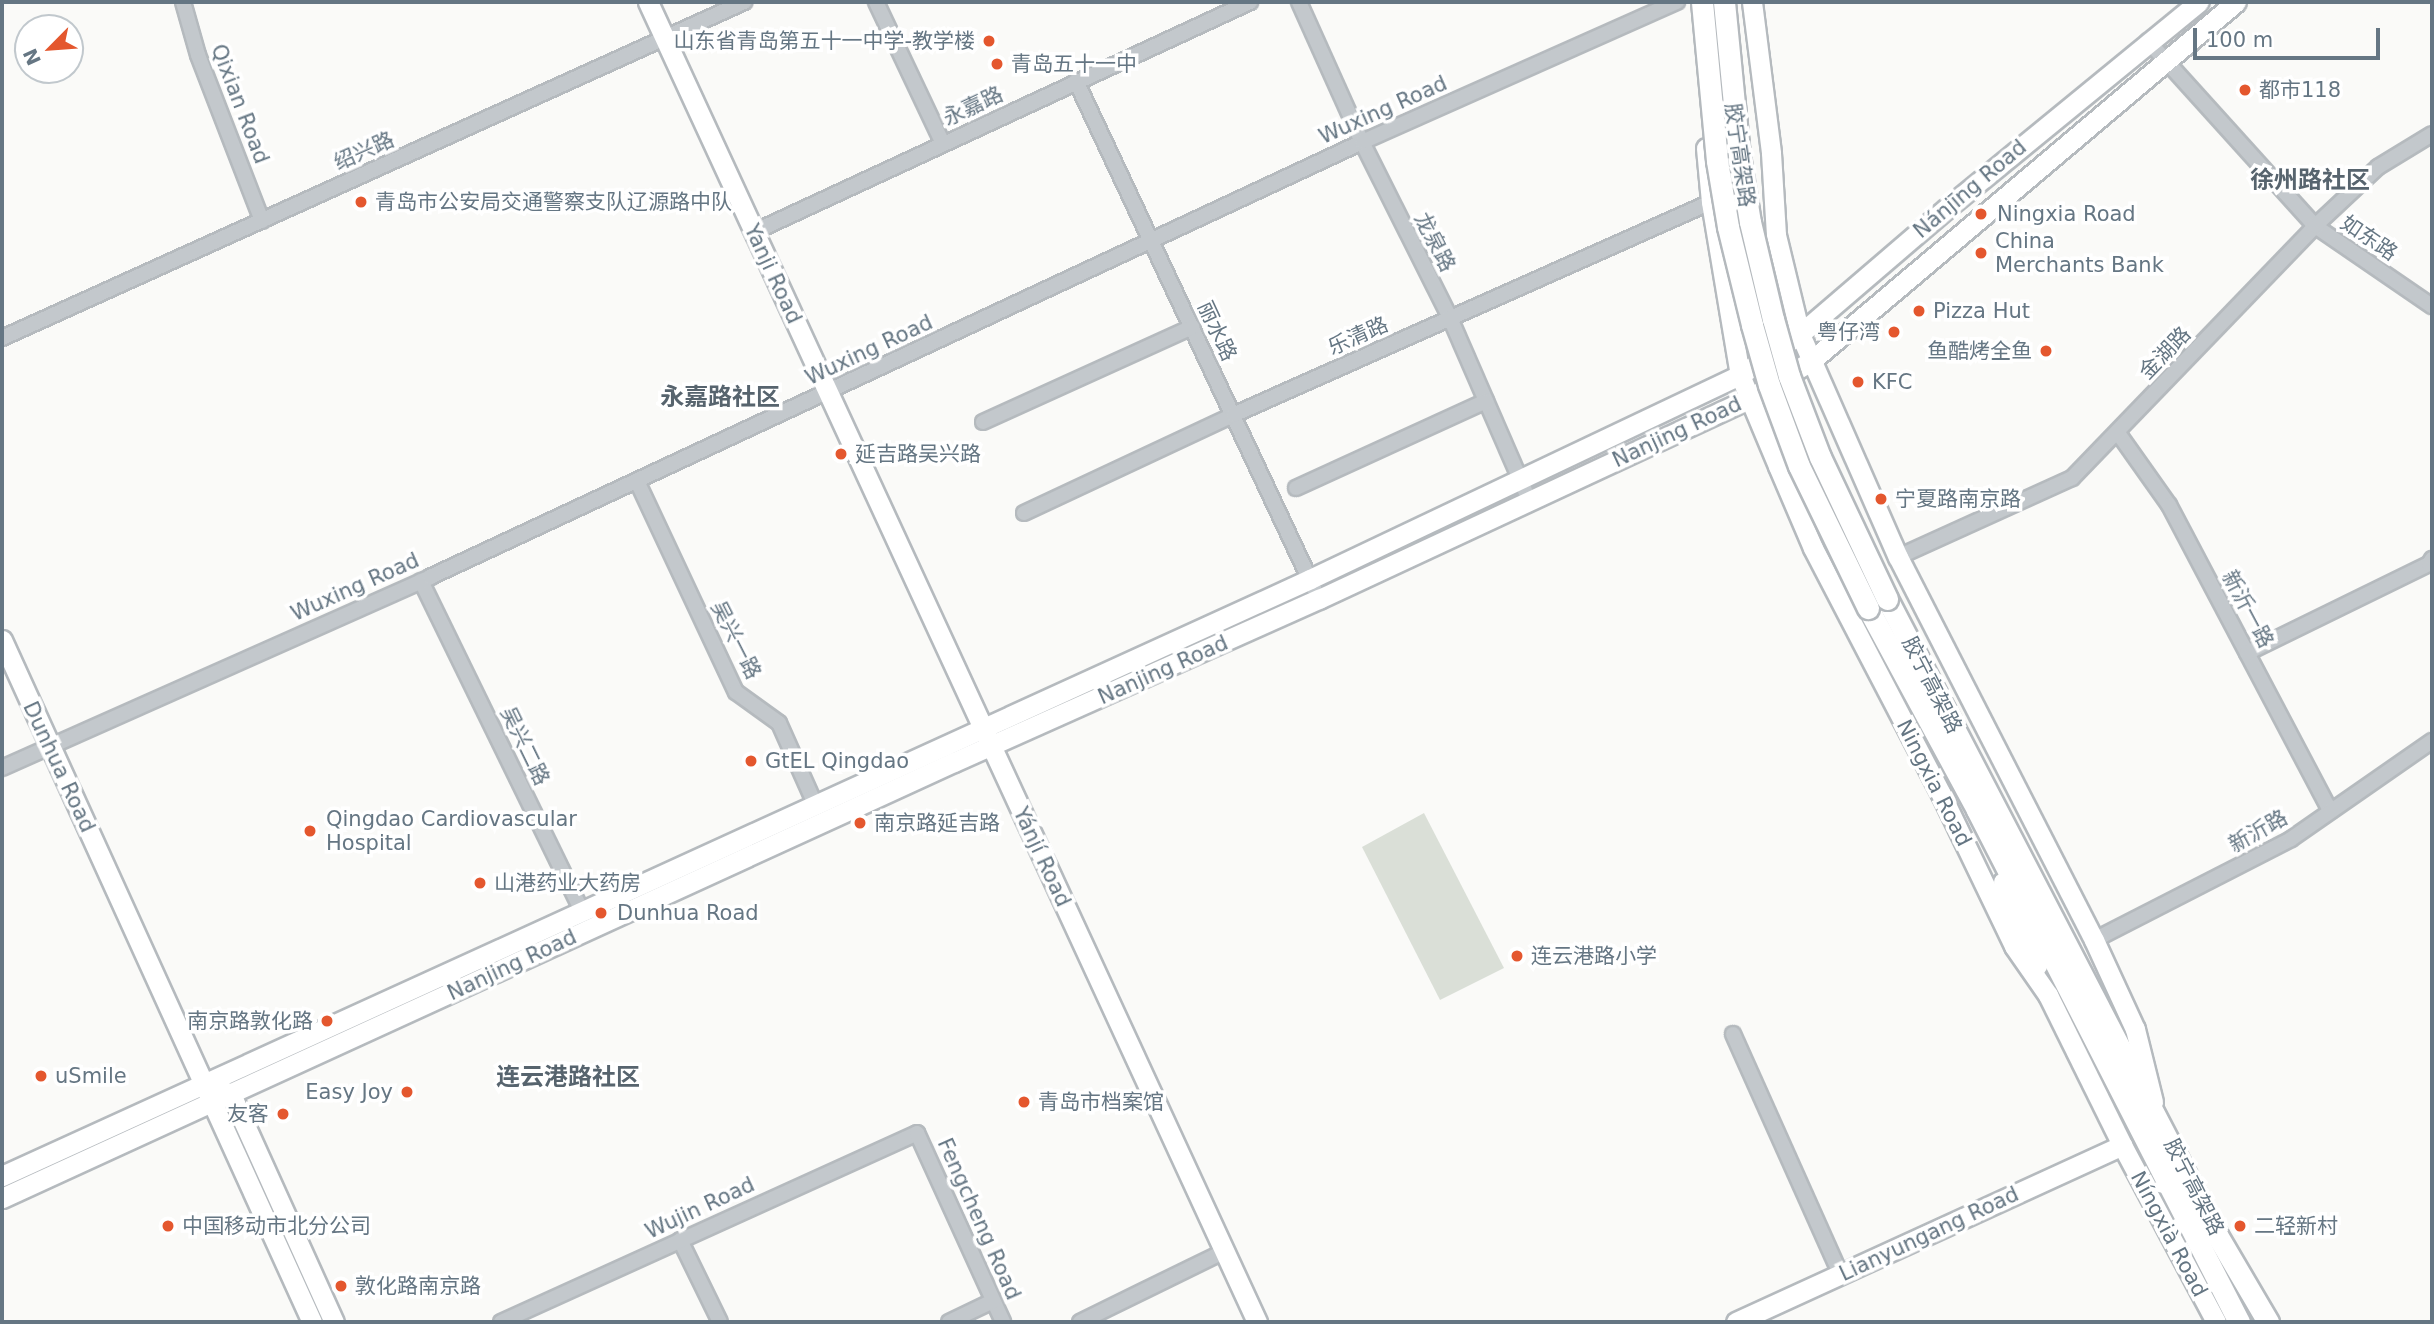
<!DOCTYPE html>
<html>
<head>
<meta charset="utf-8">
<style>
  body { margin:0 }
  #map { position:relative; width:2434px; height:1324px; overflow:hidden; background:#fafaf8; font-family:"DejaVu Sans","Noto Sans SC",sans-serif }
  div>[style] { position:absolute }
  .green>* { inset:0; background:#dadfd7 }
  .roads { filter:drop-shadow(2px 0 #b5babe) drop-shadow(-2px 0 #b5babe) drop-shadow(0 2px #b5babe) drop-shadow(0 -2px #b5babe) }
  .minor>* { height:14px; margin:-7px; padding:0 7px; transform-origin:7px; border-radius:7px; background:#c3c8cc }
  .major>* { height:19px; margin:-9.5px; padding:0 9.5px; transform-origin:9.5px; border-radius:9.5px; background:#fff }
  .highway>* { height:21px; margin:-10.5px; padding:0 10.5px; transform-origin:10.5px; border-radius:10.5px; background:#fff }
  .bridges { filter:drop-shadow(2px 0 #b4b9bd) drop-shadow(-2px 0 #b4b9bd) drop-shadow(0 2px #b4b9bd) drop-shadow(0 -2px #b4b9bd) }
  .highway-bridge>* { height:21px; margin:-10.5px; padding:0 10.5px; transform-origin:10.5px; border-radius:10.5px; background:#fff }
  .dots>* { width:19px; height:19px; translate:-50% -50%; box-sizing:border-box; border:4px solid #fff; border-radius:50% }
  span { translate:-50% -50%; white-space:nowrap; text-align:center; line-height:1.15; -webkit-text-stroke:7px #fff; paint-order:stroke }
  .poi-label { font-size:21px; color:#657683 }
  .right { translate:-100% -50%; text-align:right }
  .left { translate:0 -50%; text-align:left }
  .street-label { font-size:21px; color:#657683 }
  .quarter-label { font-size:24px; color:#57646e; font-weight:700 }
  .frame { position:absolute; inset:0; border:4px solid #657683; pointer-events:none }
  .north { position:absolute; left:14px; top:14px; width:70px; height:70px; box-sizing:border-box; background:#fff; border:2px solid #c1c8cd; border-radius:50%; rotate:245deg; font-size:19px; font-weight:700; line-height:28px; text-align:center; color:#657683 }
  .north::after { content:''; display:block; margin:auto; width:24px; height:32px; background:#e4572e; clip-path:polygon(50% 0,100% 100%,50% 72%,0 100%) }
  .scale { position:absolute; left:2193px; top:28px; width:187px; height:32px; box-sizing:border-box; border:4px solid #657683; border-top:0; padding-left:9px; font-size:21px; line-height:24px; white-space:nowrap; color:#657683; -webkit-text-stroke:5px #fff; paint-order:stroke }
</style>
</head>
<body>
<div id="map">
  <div class="green">
    <div style="clip-path:polygon(1424px 813px,1504px 968px,1440px 1000px,1362px 847px)"></div>
  </div>
  <div class="roads">
    <div class="minor">
      <div style="left:183px;top:2px;width:55px;rotate:74.2deg"></div>
      <div style="left:198px;top:55px;width:178px;rotate:68.9deg"></div>
      <div style="left:876px;top:2px;width:157px;rotate:64.7deg"></div>
      <div style="left:1299px;top:2px;width:154px;rotate:65.8deg"></div>
      <div style="left:1362px;top:142px;width:197px;rotate:63.4deg"></div>
      <div style="left:1450px;top:318px;width:201px;rotate:66.5deg"></div>
      <div style="left:2148px;top:41px;width:249px;rotate:47.9deg"></div>
      <div style="left:2315px;top:226px;width:142px;rotate:34.4deg"></div>
      <div style="left:1076px;top:81px;width:572px;rotate:64.87deg"></div>
      <div style="left:754px;top:232px;width:547px;rotate:-24.88deg"></div>
      <div style="left:2px;top:338px;width:815px;rotate:-24.36deg"></div>
      <div style="left:983px;top:422px;width:230px;rotate:-24.4deg"></div>
      <div style="left:2118px;top:433px;width:88px;rotate:54.7deg"></div>
      <div style="left:2169px;top:505px;width:346px;rotate:62.2deg"></div>
      <div style="left:637px;top:481px;width:233px;rotate:64.9deg"></div>
      <div style="left:736px;top:692px;width:53px;rotate:35.8deg"></div>
      <div style="left:779px;top:723px;width:89px;rotate:66deg"></div>
      <div style="left:1296px;top:488px;width:209px;rotate:-24.6deg"></div>
      <div style="left:1024px;top:513px;width:231px;rotate:-25.1deg"></div>
      <div style="left:1233px;top:415px;width:523px;rotate:-24.02deg"></div>
      <div style="left:1898px;top:557px;width:191px;rotate:-24.4deg"></div>
      <div style="left:2072px;top:478px;width:350px;rotate:-46deg"></div>
      <div style="left:2315px;top:226px;width:86px;rotate:-43.1deg"></div>
      <div style="left:2378px;top:167px;width:63px;rotate:-31.4deg"></div>
      <div style="left:421px;top:581px;width:376px;rotate:64deg"></div>
      <div style="left:2247px;top:653px;width:203px;rotate:-26.1deg"></div>
      <div style="left:2429px;top:564px;width:6px;rotate:-59deg"></div>
      <div style="left:2px;top:768px;width:469px;rotate:-24deg"></div>
      <div style="left:430px;top:577px;width:1029px;rotate:-25.02deg"></div>
      <div style="left:1362px;top:142px;width:345px;rotate:-24deg"></div>
      <div style="left:2094px;top:940px;width:221px;rotate:-27.1deg"></div>
      <div style="left:2291px;top:839px;width:172px;rotate:-34.8deg"></div>
      <div style="left:1733px;top:1034px;width:264px;rotate:65.9deg"></div>
      <div style="left:680px;top:1240px;width:91px;rotate:64deg"></div>
      <div style="left:501px;top:1322px;width:457px;rotate:-24.4deg"></div>
      <div style="left:917px;top:1133px;width:208px;rotate:65.5deg"></div>
      <div style="left:949px;top:1322px;width:49px;rotate:-25.5deg"></div>
      <div style="left:1080px;top:1322px;width:161px;rotate:-26.1deg"></div>
    </div>
    <div class="major">
      <div style="left:648px;top:2px;width:1454px;rotate:65.23deg"></div>
      <div style="left:1752px;top:2px;width:152px;rotate:82.8deg"></div>
      <div style="left:1771px;top:153px;width:82px;rotate:86.5deg"></div>
      <div style="left:1776px;top:235px;width:102px;rotate:76.4deg"></div>
      <div style="left:1800px;top:334px;width:244px;rotate:66.3deg"></div>
      <div style="left:1898px;top:557px;width:430px;rotate:62.9deg"></div>
      <div style="left:2094px;top:940px;width:98px;rotate:65.3deg"></div>
      <div style="left:2135px;top:1029px;width:75px;rotate:76.1deg"></div>
      <div style="left:1706px;top:148px;width:54px;rotate:84.7deg"></div>
      <div style="left:1711px;top:202px;width:175px;rotate:80.5deg"></div>
      <div style="left:1740px;top:375px;width:99px;rotate:67.3deg"></div>
      <div style="left:1778px;top:466px;width:89px;rotate:66.9deg"></div>
      <div style="left:1813px;top:548px;width:277px;rotate:62.5deg"></div>
      <div style="left:1941px;top:794px;width:169px;rotate:64.3deg"></div>
      <div style="left:2014px;top:946px;width:60px;rotate:55.2deg"></div>
      <div style="left:2048px;top:995px;width:167px;rotate:63.7deg"></div>
      <div style="left:2122px;top:1145px;width:200px;rotate:62deg"></div>
      <div style="left:2px;top:640px;width:749px;rotate:65.56deg"></div>
      <div style="left:2003px;top:882px;width:90px;rotate:67.7deg"></div>
      <div style="left:219px;top:1089px;width:13px;rotate:23deg"></div>
      <div style="left:231px;top:1094px;width:250px;rotate:65.7deg"></div>
      <div style="left:2px;top:1176px;width:1438px;rotate:-24.53deg"></div>
      <div style="left:1310px;top:579px;width:476px;rotate:-25.4deg"></div>
      <div style="left:1740px;top:375px;width:73px;rotate:-34.3deg"></div>
      <div style="left:1800px;top:334px;width:194px;rotate:-40.6deg"></div>
      <div style="left:1947px;top:208px;width:325px;rotate:-39.3deg"></div>
      <div style="left:2px;top:1198px;width:1047px;rotate:-24.61deg"></div>
      <div style="left:954px;top:762px;width:400px;rotate:-24.1deg"></div>
      <div style="left:1319px;top:599px;width:473px;rotate:-25deg"></div>
      <div style="left:1748px;top:399px;width:74px;rotate:-31.1deg"></div>
      <div style="left:1811px;top:361px;width:556px;rotate:-40.19deg"></div>
      <div style="left:1736px;top:1322px;width:425px;rotate:-24.6deg"></div>
    </div>
    <div class="highway">
      <div style="left:1887px;top:599px;width:717px;rotate:62.58deg"></div>
      <div style="left:2217px;top:1235px;width:101px;rotate:59.6deg"></div>
      <div style="left:1868px;top:608px;width:230px;rotate:61.6deg"></div>
      <div style="left:1977px;top:810px;width:575px;rotate:62.9deg"></div>
    </div>
  </div>
  <div class="bridges">
    <div class="highway-bridge">
      <div style="left:1702px;top:2px;width:160px;rotate:84.6deg"></div>
      <div style="left:1717px;top:161px;width:67px;rotate:80.5deg"></div>
      <div style="left:1728px;top:227px;width:101px;rotate:76.2deg"></div>
      <div style="left:1752px;top:325px;width:62px;rotate:74.2deg"></div>
      <div style="left:1769px;top:385px;width:86px;rotate:69.7deg"></div>
      <div style="left:1799px;top:466px;width:158px;rotate:64.1deg"></div>
      <div style="left:1724px;top:2px;width:154px;rotate:84.4deg"></div>
      <div style="left:1739px;top:155px;width:68px;rotate:80.7deg"></div>
      <div style="left:1750px;top:222px;width:100px;rotate:76.7deg"></div>
      <div style="left:1773px;top:319px;width:59px;rotate:74.3deg"></div>
      <div style="left:1789px;top:376px;width:87px;rotate:69.1deg"></div>
      <div style="left:1820px;top:457px;width:157px;rotate:64.7deg"></div>
    </div>
  </div>
  <div class="dots">
    <div style="left:989px;top:41px;background:#e4572e"></div>
    <div style="left:997px;top:64px;background:#e4572e"></div>
    <div style="left:2245px;top:90px;background:#e4572e"></div>
    <div style="left:361px;top:202px;background:#e4572e"></div>
    <div style="left:1981px;top:214px;background:#e4572e"></div>
    <div style="left:1981px;top:253px;background:#e4572e"></div>
    <div style="left:1919px;top:311px;background:#e4572e"></div>
    <div style="left:1894px;top:332px;background:#e4572e"></div>
    <div style="left:2046px;top:351px;background:#e4572e"></div>
    <div style="left:1858px;top:382px;background:#e4572e"></div>
    <div style="left:841px;top:454px;background:#e4572e"></div>
    <div style="left:1881px;top:499px;background:#e4572e"></div>
    <div style="left:751px;top:761px;background:#e4572e"></div>
    <div style="left:860px;top:823px;background:#e4572e"></div>
    <div style="left:310px;top:831px;background:#e4572e"></div>
    <div style="left:480px;top:883px;background:#e4572e"></div>
    <div style="left:601px;top:913px;background:#e4572e"></div>
    <div style="left:1517px;top:956px;background:#e4572e"></div>
    <div style="left:327px;top:1021px;background:#e4572e"></div>
    <div style="left:41px;top:1076px;background:#e4572e"></div>
    <div style="left:407px;top:1092px;background:#e4572e"></div>
    <div style="left:1024px;top:1102px;background:#e4572e"></div>
    <div style="left:283px;top:1114px;background:#e4572e"></div>
    <div style="left:168px;top:1226px;background:#e4572e"></div>
    <div style="left:2240px;top:1226px;background:#e4572e"></div>
    <div style="left:341px;top:1286px;background:#e4572e"></div>
  </div>
  <div class="poi-label">
    <span class="right" style="left:975px;top:41px">山东省青岛第五十一中学-教学楼</span>
    <span class="left" style="left:1011px;top:64px">青岛五十一中</span>
    <span class="left" style="left:2259px;top:90px">都市118</span>
    <span class="left" style="left:375px;top:202px">青岛市公安局交通警察支队辽源路中队</span>
    <span class="left" style="left:1997px;top:214px">Ningxia Road</span>
    <span class="left" style="left:1995px;top:253px">China<br>Merchants Bank</span>
    <span class="left" style="left:1933px;top:311px">Pizza Hut</span>
    <span class="right" style="left:1880px;top:332px">粤仔湾</span>
    <span class="right" style="left:2032px;top:351px">鱼酷烤全鱼</span>
    <span class="left" style="left:1872px;top:382px">KFC</span>
    <span class="left" style="left:855px;top:454px">延吉路吴兴路</span>
    <span class="left" style="left:1895px;top:499px">宁夏路南京路</span>
    <span class="left" style="left:765px;top:761px">GtEL Qingdao</span>
    <span class="left" style="left:326px;top:831px">Qingdao Cardiovascular<br>Hospital</span>
    <span class="left" style="left:874px;top:823px">南京路延吉路</span>
    <span class="left" style="left:494px;top:883px">山港药业大药房</span>
    <span class="left" style="left:617px;top:913px">Dunhua Road</span>
    <span class="left" style="left:1531px;top:956px">连云港路小学</span>
    <span class="right" style="left:313px;top:1021px">南京路敦化路</span>
    <span class="left" style="left:55px;top:1076px">uSmile</span>
    <span class="right" style="left:393px;top:1092px">Easy Joy</span>
    <span class="left" style="left:1038px;top:1102px">青岛市档案馆</span>
    <span class="right" style="left:269px;top:1114px">友客</span>
    <span class="left" style="left:182px;top:1226px">中国移动市北分公司</span>
    <span class="left" style="left:2254px;top:1226px">二轻新村</span>
    <span class="left" style="left:355px;top:1286px">敦化路南京路</span>
  </div>
  <div class="street-label">
    <span style="left:240px;top:104px;rotate:69deg">Qixian Road</span>
    <span style="left:973px;top:106px;rotate:-25deg">永嘉路</span>
    <span style="left:1383px;top:110px;rotate:-24deg">Wuxing Road</span>
    <span style="left:364px;top:151px;rotate:-24deg">绍兴路</span>
    <span style="left:1740px;top:155px;rotate:82deg">胶宁高架路</span>
    <span style="left:1970px;top:189px;rotate:-40deg">Nánjīng Road</span>
    <span style="left:2369px;top:238px;rotate:34deg">如东路</span>
    <span style="left:1435px;top:242px;rotate:63deg">龙泉路</span>
    <span style="left:773px;top:274px;rotate:65deg">Yanji Road</span>
    <span style="left:1217px;top:331px;rotate:65deg">丽水路</span>
    <span style="left:1358px;top:336px;rotate:-24deg">乐清路</span>
    <span style="left:869px;top:350px;rotate:-25deg">Wuxing Road</span>
    <span style="left:2165px;top:353px;rotate:-46deg">金湖路</span>
    <span style="left:1677px;top:432px;rotate:-25deg">Nanjing Road</span>
    <span style="left:355px;top:587px;rotate:-24deg">Wuxing Road</span>
    <span style="left:2248px;top:609px;rotate:62deg">新沂一路</span>
    <span style="left:736px;top:640px;rotate:63deg">吴兴一路</span>
    <span style="left:1163px;top:670px;rotate:-24deg">Nanjing Road</span>
    <span style="left:1932px;top:685px;rotate:63deg">胶宁高架路</span>
    <span style="left:525px;top:746px;rotate:64deg">吴兴二路</span>
    <span style="left:59px;top:767px;rotate:65deg">Dunhua Road</span>
    <span style="left:1934px;top:783px;rotate:63deg">Ningxia Road</span>
    <span style="left:2258px;top:831px;rotate:-29deg">新沂路</span>
    <span style="left:1042px;top:857px;rotate:65deg">Yánjí Road</span>
    <span style="left:512px;top:965px;rotate:-25deg">Nanjing Road</span>
    <span style="left:2194px;top:1187px;rotate:63deg">胶宁高架路</span>
    <span style="left:700px;top:1208px;rotate:-25deg">Wujin Road</span>
    <span style="left:979px;top:1219px;rotate:66deg">Fengcheng Road</span>
    <span style="left:1929px;top:1234px;rotate:-25deg">Lianyungang Road</span>
    <span style="left:2169px;top:1234px;rotate:62deg">Níngxià Road</span>
  </div>
  <div class="quarter-label">
    <span style="left:2310px;top:181px">徐州路社区</span>
    <span style="left:720px;top:398px">永嘉路社区</span>
    <span style="left:568px;top:1078px">连云港路社区</span>
  </div>
  <div class="frame"></div>
  <div class="north">N</div>
  <div class="scale">100 m</div>
</div>
</body>
</html>
